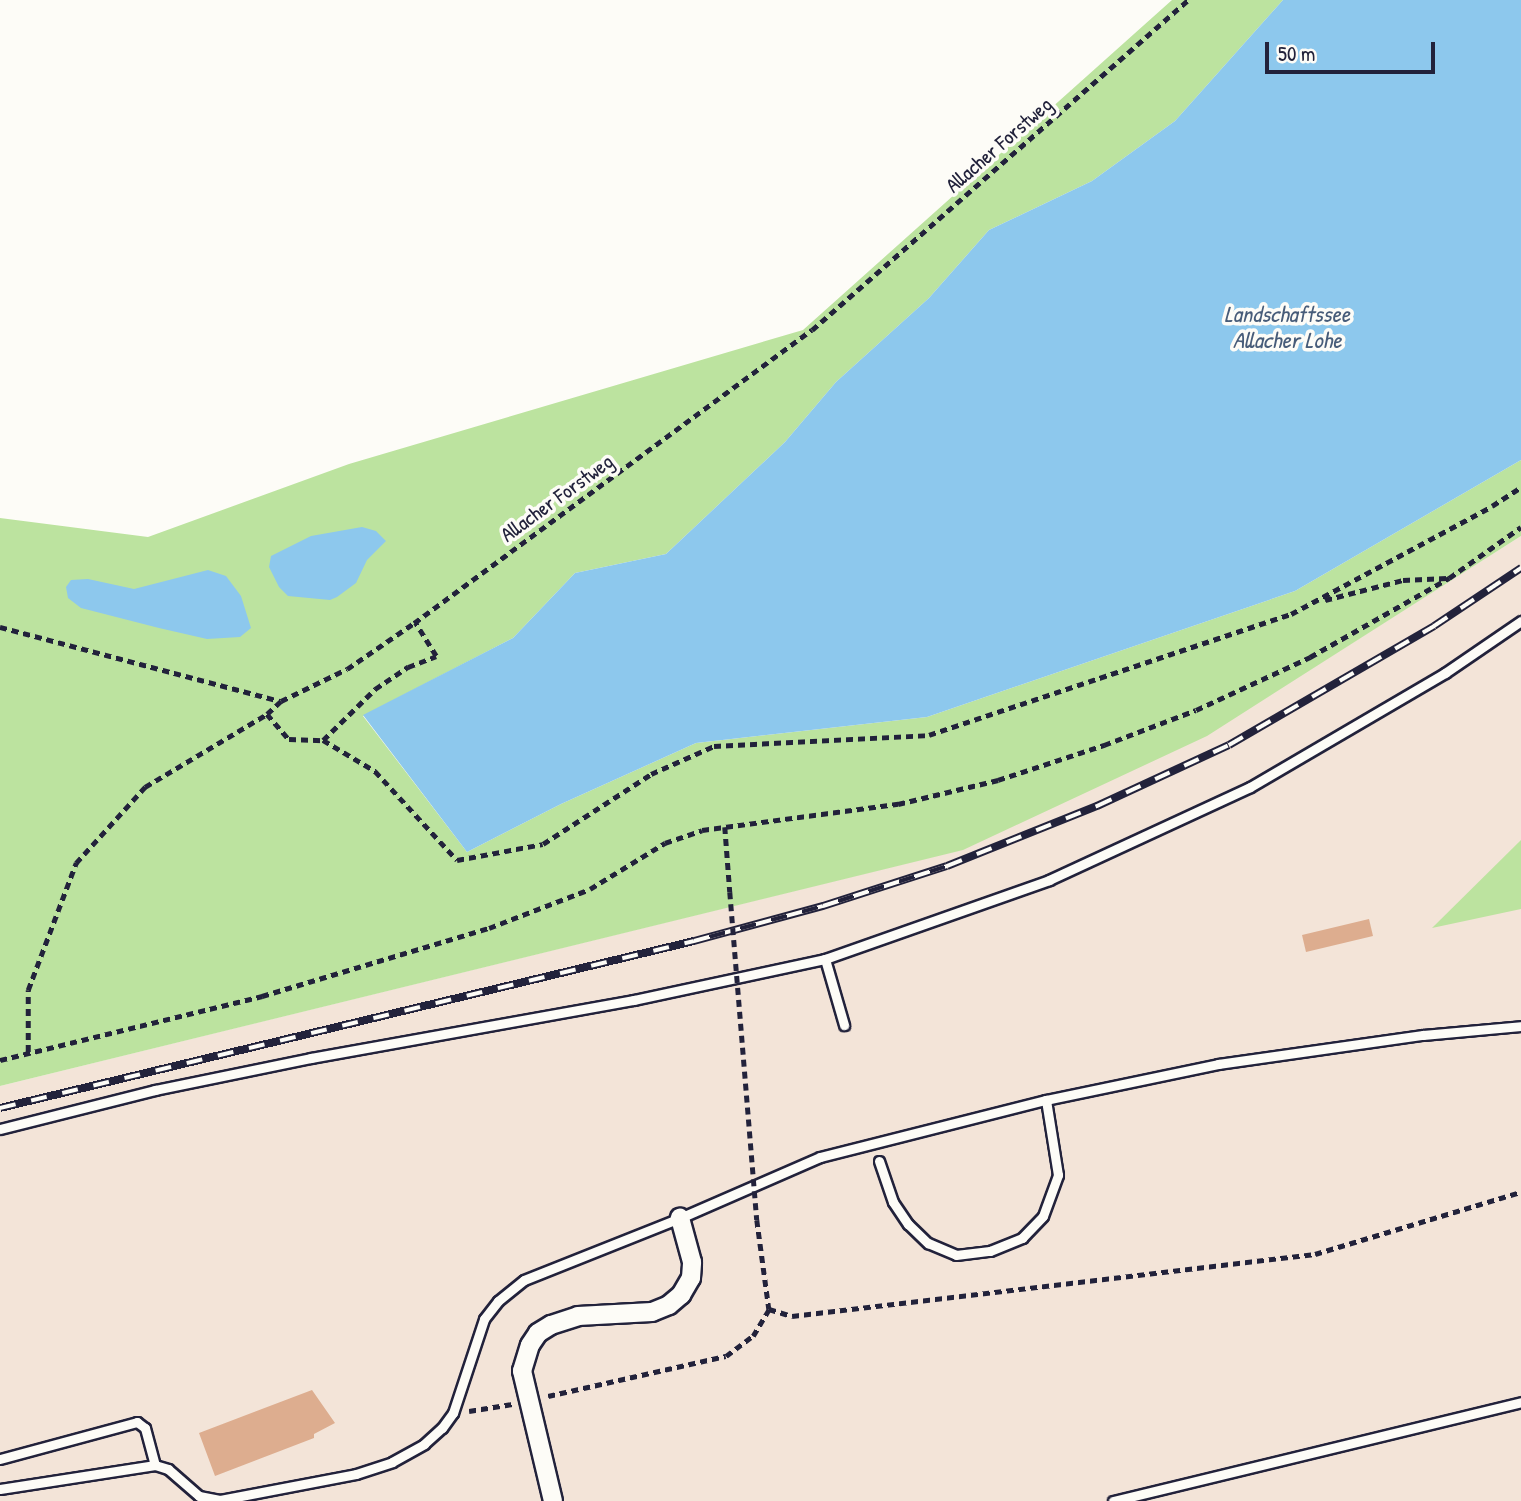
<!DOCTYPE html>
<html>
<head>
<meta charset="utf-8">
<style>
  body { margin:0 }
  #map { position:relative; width:1521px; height:1501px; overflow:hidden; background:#fdfcf7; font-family:"Patrick Hand",sans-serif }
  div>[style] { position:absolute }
  .built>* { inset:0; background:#f3e4d8 }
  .green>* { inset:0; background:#bce39f }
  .water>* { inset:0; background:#8dc8ed }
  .building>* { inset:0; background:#ddad8f }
  .path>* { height:4.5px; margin-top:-2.25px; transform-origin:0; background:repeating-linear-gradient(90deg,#22223b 0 7px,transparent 0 12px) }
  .roads { filter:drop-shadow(2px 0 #22223b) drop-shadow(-2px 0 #22223b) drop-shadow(0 2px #22223b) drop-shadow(0 -2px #22223b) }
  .lane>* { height:9px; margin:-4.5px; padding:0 4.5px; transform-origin:4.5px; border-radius:4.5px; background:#fdfcf7 }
  .street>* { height:18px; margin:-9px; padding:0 9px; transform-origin:9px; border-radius:9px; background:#fdfcf7 }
  .rail>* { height:8px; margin-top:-4px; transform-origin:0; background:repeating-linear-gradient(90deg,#fdfcf7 0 16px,#22223b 0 32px); box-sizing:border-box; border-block:2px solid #22223b }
  .path-bridge>* { height:4.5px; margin-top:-2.25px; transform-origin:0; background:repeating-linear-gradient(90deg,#22223b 0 7px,transparent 0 12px) }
  span { translate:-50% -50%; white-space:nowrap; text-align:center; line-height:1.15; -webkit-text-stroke:7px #fdfcf7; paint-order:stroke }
  .street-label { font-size:21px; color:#22223b }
  .water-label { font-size:23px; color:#475c79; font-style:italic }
  .scale { position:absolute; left:1265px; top:42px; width:170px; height:32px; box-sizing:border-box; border:4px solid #22223b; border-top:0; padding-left:9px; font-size:21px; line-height:24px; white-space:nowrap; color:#22223b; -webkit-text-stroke:5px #fdfcf7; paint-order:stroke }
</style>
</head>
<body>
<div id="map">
  <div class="built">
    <div style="clip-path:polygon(1521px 536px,1521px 1501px,0 1501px,0 1086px,956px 851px,1207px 735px)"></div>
  </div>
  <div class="green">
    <div style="clip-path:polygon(1172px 0,1283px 0,1175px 121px,1092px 181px,989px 230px,929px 298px,836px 382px,785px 442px,666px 554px,575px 573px,513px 638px,363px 716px,467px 852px,561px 804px,696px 743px,927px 717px,1295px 591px,1521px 460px,1521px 536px,1207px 736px,963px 850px,0 1086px,0 518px,148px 537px,349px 464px,803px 330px)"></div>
    <div style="clip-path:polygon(1521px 840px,1521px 909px,1432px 928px)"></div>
  </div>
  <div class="water">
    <div style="clip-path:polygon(1283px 0,1521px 0,1521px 460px,1295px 591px,927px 717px,696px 743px,561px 804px,467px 852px,363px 715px,513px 638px,575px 573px,666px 554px,785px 442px,836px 382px,929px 298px,989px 230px,1092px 181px,1175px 121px)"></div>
    <div style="clip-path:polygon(362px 527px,376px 531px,386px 541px,367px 560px,356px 583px,337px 597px,330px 600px,288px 596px,279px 587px,269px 567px,271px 556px,311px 536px)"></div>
    <div style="clip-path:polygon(208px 570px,226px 576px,241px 596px,251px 628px,240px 637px,207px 639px,159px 628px,81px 608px,68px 598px,66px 587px,71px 580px,88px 579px,134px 589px)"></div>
  </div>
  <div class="building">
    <div style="clip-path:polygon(1369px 919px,1373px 936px,1306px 952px,1302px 935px)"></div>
    <div style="clip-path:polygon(312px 1390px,335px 1423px,314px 1434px,314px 1438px,215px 1476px,199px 1433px)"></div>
  </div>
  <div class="path">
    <div style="left:1325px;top:600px;width:81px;rotate:-14.4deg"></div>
    <div style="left:1403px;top:580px;width:44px;rotate:-2.6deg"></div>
    <div style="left:0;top:627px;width:290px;rotate:14.8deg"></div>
    <div style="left:267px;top:714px;width:33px;rotate:49deg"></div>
    <div style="left:289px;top:739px;width:34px;rotate:2deg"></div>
    <div style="left:323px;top:740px;width:61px;rotate:30.8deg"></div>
    <div style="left:375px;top:771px;width:121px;rotate:47.3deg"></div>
    <div style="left:457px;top:860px;width:87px;rotate:-10.5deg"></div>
    <div style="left:543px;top:844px;width:129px;rotate:-32.9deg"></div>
    <div style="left:651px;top:774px;width:69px;rotate:-24deg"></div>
    <div style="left:714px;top:746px;width:215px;rotate:-2.9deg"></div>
    <div style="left:929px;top:735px;width:382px;rotate:-18.5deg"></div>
    <div style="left:1291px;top:614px;width:228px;rotate:-28.2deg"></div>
    <div style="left:1492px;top:506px;width:35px;rotate:-33deg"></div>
    <div style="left:323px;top:740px;width:73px;rotate:-44.4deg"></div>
    <div style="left:375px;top:689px;width:40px;rotate:-34deg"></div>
    <div style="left:408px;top:667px;width:30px;rotate:-21deg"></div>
    <div style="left:436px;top:656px;width:39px;rotate:-122deg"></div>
    <div style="left:725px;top:827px;width:65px;rotate:85.6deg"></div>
    <div style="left:28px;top:1052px;width:62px;rotate:-90deg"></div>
    <div style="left:28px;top:990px;width:136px;rotate:-69.3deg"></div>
    <div style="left:76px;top:863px;width:103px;rotate:-47.8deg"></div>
    <div style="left:145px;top:787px;width:142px;rotate:-30.9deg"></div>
    <div style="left:267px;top:714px;width:19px;rotate:-43deg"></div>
    <div style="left:281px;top:701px;width:73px;rotate:-25.9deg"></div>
    <div style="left:347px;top:669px;width:81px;rotate:-34.5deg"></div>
    <div style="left:414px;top:623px;width:494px;rotate:-36.4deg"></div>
    <div style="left:812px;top:330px;width:500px;rotate:-41.27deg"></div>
    <div style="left:0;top:1060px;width:270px;rotate:-13.7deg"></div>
    <div style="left:262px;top:996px;width:237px;rotate:-16.7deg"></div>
    <div style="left:489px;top:928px;width:108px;rotate:-21.1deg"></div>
    <div style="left:590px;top:889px;width:88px;rotate:-31.5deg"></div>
    <div style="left:665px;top:843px;width:39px;rotate:-19deg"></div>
    <div style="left:702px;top:830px;width:198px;rotate:-7.6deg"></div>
    <div style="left:898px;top:804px;width:103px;rotate:-13.5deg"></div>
    <div style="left:998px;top:780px;width:112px;rotate:-18.3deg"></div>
    <div style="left:1104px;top:745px;width:98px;rotate:-20.8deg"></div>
    <div style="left:1196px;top:710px;width:126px;rotate:-24.9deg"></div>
    <div style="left:1310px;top:657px;width:160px;rotate:-29.6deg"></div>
    <div style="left:1449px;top:578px;width:88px;rotate:-35.3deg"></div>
    <div style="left:757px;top:1220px;width:90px;rotate:82.3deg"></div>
    <div style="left:769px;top:1309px;width:24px;rotate:17deg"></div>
    <div style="left:792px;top:1316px;width:527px;rotate:-6.76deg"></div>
    <div style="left:1315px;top:1254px;width:215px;rotate:-16.8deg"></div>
    <div style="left:548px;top:1396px;width:182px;rotate:-12.7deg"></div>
    <div style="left:726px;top:1356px;width:34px;rotate:-37deg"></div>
    <div style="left:753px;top:1336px;width:31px;rotate:-59deg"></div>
    <div style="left:469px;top:1411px;width:44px;rotate:-9.2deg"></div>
  </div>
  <div class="roads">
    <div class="lane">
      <div style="left:825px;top:959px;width:69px;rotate:73.9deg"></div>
      <div style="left:0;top:1129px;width:160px;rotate:-14.1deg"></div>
      <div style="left:155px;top:1090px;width:159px;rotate:-11.6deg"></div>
      <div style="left:311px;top:1058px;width:328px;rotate:-10.2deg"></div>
      <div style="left:634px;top:1000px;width:195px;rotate:-12.1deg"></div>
      <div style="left:825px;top:959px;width:238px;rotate:-19.4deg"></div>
      <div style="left:1049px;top:880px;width:221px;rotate:-24.8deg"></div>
      <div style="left:1250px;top:787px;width:226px;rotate:-30.3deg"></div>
      <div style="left:1445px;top:673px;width:92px;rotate:-34.4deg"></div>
      <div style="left:879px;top:1161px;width:43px;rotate:71.1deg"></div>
      <div style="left:893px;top:1202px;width:27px;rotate:56deg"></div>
      <div style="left:908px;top:1224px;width:28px;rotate:44deg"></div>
      <div style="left:928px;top:1243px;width:30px;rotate:23deg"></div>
      <div style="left:956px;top:1255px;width:34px;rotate:-7deg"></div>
      <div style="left:990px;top:1251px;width:35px;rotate:-22deg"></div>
      <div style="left:1022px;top:1238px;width:30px;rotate:-46deg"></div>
      <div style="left:1043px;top:1216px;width:44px;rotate:-69.9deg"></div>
      <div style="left:1058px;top:1175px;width:76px;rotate:-99.1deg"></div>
      <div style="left:0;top:1459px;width:142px;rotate:-15.1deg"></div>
      <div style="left:137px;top:1422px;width:10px;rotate:37deg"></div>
      <div style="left:145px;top:1428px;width:38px;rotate:75deg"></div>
      <div style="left:0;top:1489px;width:157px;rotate:-8.8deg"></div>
      <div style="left:155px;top:1465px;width:14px;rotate:17deg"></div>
      <div style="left:168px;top:1469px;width:41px;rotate:41.1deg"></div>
      <div style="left:199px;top:1496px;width:21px;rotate:11deg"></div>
      <div style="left:220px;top:1500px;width:138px;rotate:-10.8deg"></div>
      <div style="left:356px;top:1474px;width:38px;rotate:-18deg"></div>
      <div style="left:392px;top:1462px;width:37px;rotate:-29deg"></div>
      <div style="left:424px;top:1444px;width:24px;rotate:-42deg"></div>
      <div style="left:442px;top:1428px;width:19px;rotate:-54deg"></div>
      <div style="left:453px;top:1413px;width:99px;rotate:-71.7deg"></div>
      <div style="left:484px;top:1319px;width:23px;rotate:-52deg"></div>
      <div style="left:498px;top:1301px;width:33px;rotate:-39deg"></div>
      <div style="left:524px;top:1280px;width:168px;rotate:-21.7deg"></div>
      <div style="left:680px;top:1218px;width:153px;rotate:-23.5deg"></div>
      <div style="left:820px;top:1157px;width:233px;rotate:-14.2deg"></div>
      <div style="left:1046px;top:1100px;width:176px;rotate:-11.8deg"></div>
      <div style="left:1218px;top:1064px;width:207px;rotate:-8.1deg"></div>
      <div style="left:1423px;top:1035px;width:98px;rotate:-5.2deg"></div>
      <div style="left:1113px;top:1501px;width:420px;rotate:-13.6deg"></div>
    </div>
    <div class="street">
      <div style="left:553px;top:1501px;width:134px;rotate:-103.4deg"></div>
      <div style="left:522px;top:1371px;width:27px;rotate:-73deg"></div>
      <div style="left:530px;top:1345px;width:14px;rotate:-56deg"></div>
      <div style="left:538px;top:1333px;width:15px;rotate:-32deg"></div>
      <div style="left:551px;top:1325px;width:28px;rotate:-18deg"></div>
      <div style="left:578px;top:1316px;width:74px;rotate:-3.1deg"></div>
      <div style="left:652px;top:1312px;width:18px;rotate:-22deg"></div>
      <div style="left:669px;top:1305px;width:16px;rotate:-40deg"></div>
      <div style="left:681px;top:1295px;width:20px;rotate:-60deg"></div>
      <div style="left:691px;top:1278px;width:16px;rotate:-86deg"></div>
      <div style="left:692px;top:1262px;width:46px;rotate:-105.3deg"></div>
    </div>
  </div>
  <div class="rail">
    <div style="left:0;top:1108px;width:714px;rotate:-13.53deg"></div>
    <div style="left:694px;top:941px;width:134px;rotate:-15.2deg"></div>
    <div style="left:823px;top:906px;width:130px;rotate:-17.9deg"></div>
    <div style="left:947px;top:866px;width:162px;rotate:-21.8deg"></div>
    <div style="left:1097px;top:806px;width:145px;rotate:-24.8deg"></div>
    <div style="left:1229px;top:745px;width:237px;rotate:-30.1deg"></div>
    <div style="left:1434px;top:626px;width:105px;rotate:-33.7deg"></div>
  </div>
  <div class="path-bridge">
    <div style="left:730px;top:892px;width:329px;rotate:85.3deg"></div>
  </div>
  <div class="street-label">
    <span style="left:999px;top:145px;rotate:-41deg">Allacher Forstweg</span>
    <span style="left:557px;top:498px;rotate:-36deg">Allacher Forstweg</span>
  </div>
  <div class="water-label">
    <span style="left:1287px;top:327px">Landschaftssee<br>Allacher Lohe</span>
  </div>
  <div class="scale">50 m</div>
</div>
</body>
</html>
